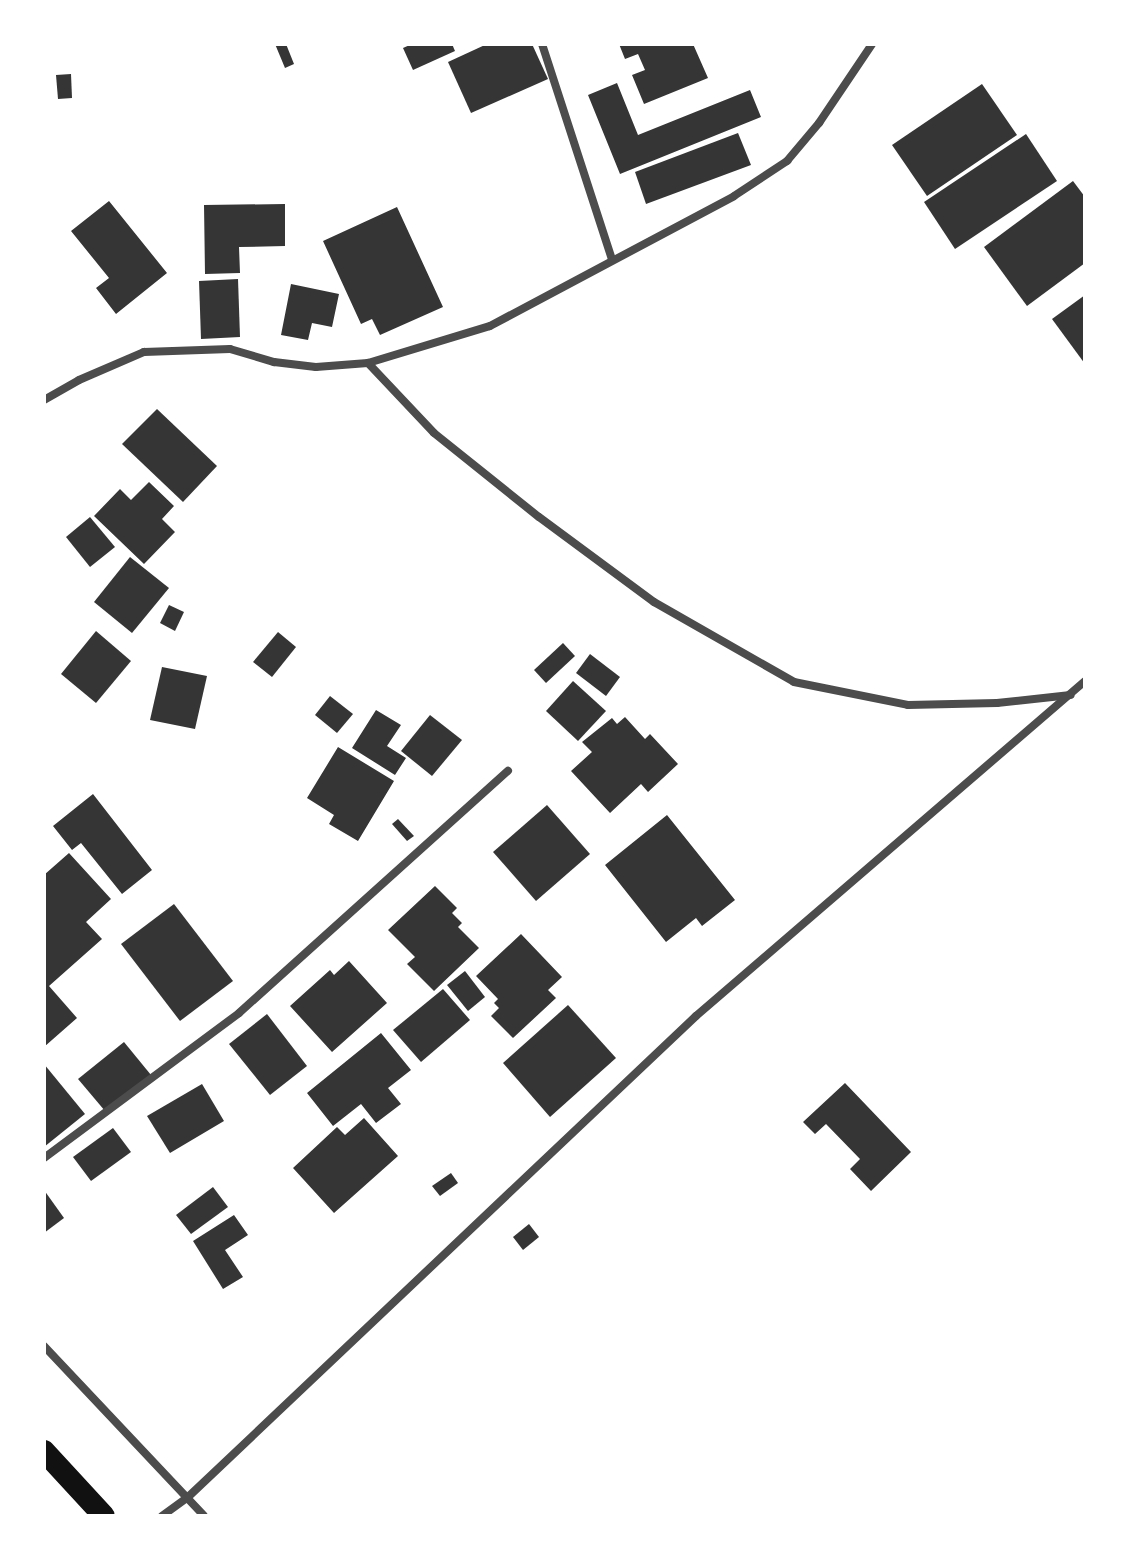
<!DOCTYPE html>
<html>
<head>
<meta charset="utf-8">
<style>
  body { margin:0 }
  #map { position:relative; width:1129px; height:1560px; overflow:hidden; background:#fff; font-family:"IBM Plex Serif",serif }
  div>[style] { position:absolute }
  .building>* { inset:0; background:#353535 }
  .minor>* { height:8px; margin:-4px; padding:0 4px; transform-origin:4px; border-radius:4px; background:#4c4c4c }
  .trunk>* { height:22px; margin:-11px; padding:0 11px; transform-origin:11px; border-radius:11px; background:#111 }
  span { translate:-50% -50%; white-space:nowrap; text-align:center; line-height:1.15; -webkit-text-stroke:6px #fff; paint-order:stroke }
  .frame { position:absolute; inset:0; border:46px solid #fff; pointer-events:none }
</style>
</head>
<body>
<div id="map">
  <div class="building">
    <div style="clip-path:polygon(275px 44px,286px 44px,294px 64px,285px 68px)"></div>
    <div style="clip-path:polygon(412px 44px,452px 44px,455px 51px,413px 70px,403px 48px)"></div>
    <div style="clip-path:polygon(487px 44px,532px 44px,548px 79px,471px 113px,448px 62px)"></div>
    <div style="clip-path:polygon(619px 44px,693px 44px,708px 78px,644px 104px,632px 75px,645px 70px,638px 54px,625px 59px)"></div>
    <div style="clip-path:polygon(71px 74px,72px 98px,58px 99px,56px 75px)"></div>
    <div style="clip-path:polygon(617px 83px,638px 135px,750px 90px,761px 117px,620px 174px,588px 95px)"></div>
    <div style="clip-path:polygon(982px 84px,1017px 135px,927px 196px,892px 145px)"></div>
    <div style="clip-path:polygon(738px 133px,751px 165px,646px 204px,635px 172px)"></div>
    <div style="clip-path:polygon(1026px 134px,1057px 181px,955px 249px,924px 202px)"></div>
    <div style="clip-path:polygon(1073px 181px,1085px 197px,1085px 263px,1027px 306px,984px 247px)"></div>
    <div style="clip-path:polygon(109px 201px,167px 273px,116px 314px,96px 288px,109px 278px,71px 231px)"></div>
    <div style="clip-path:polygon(285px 204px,285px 246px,239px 247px,240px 273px,205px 274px,204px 205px)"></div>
    <div style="clip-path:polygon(397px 207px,443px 307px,380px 335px,372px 319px,361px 324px,323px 241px)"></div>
    <div style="clip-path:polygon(238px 279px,240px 337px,201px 339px,199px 281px)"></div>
    <div style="clip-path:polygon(291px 284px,339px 294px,332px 327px,312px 323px,308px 340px,281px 335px)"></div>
    <div style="clip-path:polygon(1085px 295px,1085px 364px,1052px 319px)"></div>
    <div style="clip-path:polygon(157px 409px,217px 466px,183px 502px,122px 444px)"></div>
    <div style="clip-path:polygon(149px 482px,174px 506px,162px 519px,175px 532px,144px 564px,94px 516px,120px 489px,131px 500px)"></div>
    <div style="clip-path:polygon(90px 517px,115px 547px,90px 567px,66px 537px)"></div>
    <div style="clip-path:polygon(130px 557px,169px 588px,132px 633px,94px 602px)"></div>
    <div style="clip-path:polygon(169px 605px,184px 612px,175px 631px,160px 623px)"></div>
    <div style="clip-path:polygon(96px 631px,131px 661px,96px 703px,61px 674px)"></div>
    <div style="clip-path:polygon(278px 632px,296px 647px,272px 677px,253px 662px)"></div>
    <div style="clip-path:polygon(563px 643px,575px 656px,546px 683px,534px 670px)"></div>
    <div style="clip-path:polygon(590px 654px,620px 677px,606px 696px,576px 673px)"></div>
    <div style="clip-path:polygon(162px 667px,207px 676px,195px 729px,150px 720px)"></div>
    <div style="clip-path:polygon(573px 681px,606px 711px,578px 741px,546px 711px)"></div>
    <div style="clip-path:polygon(330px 696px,353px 714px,337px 733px,315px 715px)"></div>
    <div style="clip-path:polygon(376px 710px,401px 725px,387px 746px,406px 758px,395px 775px,352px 748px)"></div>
    <div style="clip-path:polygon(430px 715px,462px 740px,432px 776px,401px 751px)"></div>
    <div style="clip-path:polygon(625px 717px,645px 739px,650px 734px,678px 764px,648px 792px,641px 784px,610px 813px,571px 771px,592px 752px,582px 742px,612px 718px,617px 724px)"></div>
    <div style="clip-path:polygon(338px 747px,394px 781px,358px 841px,329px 824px,334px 815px,307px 798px)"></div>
    <div style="clip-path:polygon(93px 794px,152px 870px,122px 894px,81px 843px,72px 850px,53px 826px)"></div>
    <div style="clip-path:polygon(547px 805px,590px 854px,536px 901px,493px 852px)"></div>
    <div style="clip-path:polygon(667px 815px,735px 900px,702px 926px,696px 918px,666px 942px,605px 865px)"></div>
    <div style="clip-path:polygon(398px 819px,414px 836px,407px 841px,392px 824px)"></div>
    <div style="clip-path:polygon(69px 853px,111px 899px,86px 922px,102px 939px,49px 986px,77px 1018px,44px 1047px,44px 875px)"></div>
    <div style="clip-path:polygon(435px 886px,457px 908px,452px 913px,462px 923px,458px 927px,479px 948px,434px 991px,407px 964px,415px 957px,388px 930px)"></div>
    <div style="clip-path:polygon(174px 904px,233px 981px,180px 1021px,121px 944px)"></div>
    <div style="clip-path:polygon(521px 934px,562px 977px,548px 990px,556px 998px,513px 1038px,491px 1016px,499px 1008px,494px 1003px,498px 999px,476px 976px)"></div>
    <div style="clip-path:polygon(349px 961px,387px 1003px,332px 1052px,290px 1006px,330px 970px,334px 975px)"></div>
    <div style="clip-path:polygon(465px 971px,485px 997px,468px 1011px,447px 985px)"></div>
    <div style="clip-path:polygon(443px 989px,470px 1020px,421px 1062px,393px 1030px)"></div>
    <div style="clip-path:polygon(568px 1005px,616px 1058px,550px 1117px,503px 1063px)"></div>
    <div style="clip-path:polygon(267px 1014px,307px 1066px,270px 1095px,229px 1044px)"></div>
    <div style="clip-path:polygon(381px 1033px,411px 1070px,388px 1088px,401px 1104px,376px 1123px,361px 1104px,333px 1126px,307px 1093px)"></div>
    <div style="clip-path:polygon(124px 1042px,151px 1075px,105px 1111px,78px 1079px)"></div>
    <div style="clip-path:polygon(44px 1064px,85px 1114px,44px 1147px)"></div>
    <div style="clip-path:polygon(845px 1083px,911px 1152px,871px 1191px,850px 1169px,860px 1159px,826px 1124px,815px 1134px,803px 1122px)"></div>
    <div style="clip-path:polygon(202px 1084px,224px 1121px,170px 1153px,147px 1116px)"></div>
    <div style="clip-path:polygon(364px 1118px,398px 1156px,334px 1213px,293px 1168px,337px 1127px,345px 1135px)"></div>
    <div style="clip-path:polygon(113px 1128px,131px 1152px,91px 1181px,73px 1157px)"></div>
    <div style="clip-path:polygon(451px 1173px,458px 1183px,440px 1196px,432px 1186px)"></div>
    <div style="clip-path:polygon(213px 1187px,228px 1207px,191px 1234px,176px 1215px)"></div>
    <div style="clip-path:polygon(44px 1190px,64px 1218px,44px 1233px)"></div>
    <div style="clip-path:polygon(234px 1215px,248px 1235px,225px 1250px,243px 1277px,223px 1289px,193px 1241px)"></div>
    <div style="clip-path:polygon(529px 1224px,539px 1237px,523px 1250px,513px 1237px)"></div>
  </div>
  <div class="minor">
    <div style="left:542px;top:44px;width:226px;rotate:72deg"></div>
    <div style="left:368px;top:363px;width:96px;rotate:46.7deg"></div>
    <div style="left:434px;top:433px;width:134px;rotate:38.7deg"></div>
    <div style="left:539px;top:517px;width:143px;rotate:36.5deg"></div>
    <div style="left:654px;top:602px;width:161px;rotate:29.7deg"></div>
    <div style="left:794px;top:682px;width:116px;rotate:11.4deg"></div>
    <div style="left:908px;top:705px;width:89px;rotate:-1.3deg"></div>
    <div style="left:997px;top:703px;width:74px;rotate:-6.2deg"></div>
    <div style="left:44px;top:400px;width:40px;rotate:-29.7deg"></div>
    <div style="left:79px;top:380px;width:71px;rotate:-23.3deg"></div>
    <div style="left:144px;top:352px;width:86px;rotate:-2deg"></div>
    <div style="left:230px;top:349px;width:46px;rotate:16.5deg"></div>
    <div style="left:274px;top:362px;width:42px;rotate:6.8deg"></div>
    <div style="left:316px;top:367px;width:52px;rotate:-4.4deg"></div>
    <div style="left:368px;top:363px;width:127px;rotate:-16.9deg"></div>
    <div style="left:490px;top:326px;width:276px;rotate:-28deg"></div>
    <div style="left:734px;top:196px;width:64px;rotate:-33.4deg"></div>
    <div style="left:787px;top:161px;width:50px;rotate:-49.9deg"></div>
    <div style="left:819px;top:123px;width:95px;rotate:-56.1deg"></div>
    <div style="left:44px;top:1158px;width:243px;rotate:-36.6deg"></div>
    <div style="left:239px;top:1013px;width:362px;rotate:-42deg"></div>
    <div style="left:44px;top:1346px;width:233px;rotate:46.7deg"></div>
    <div style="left:162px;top:1516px;width:31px;rotate:-36deg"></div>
    <div style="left:187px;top:1498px;width:701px;rotate:-43.44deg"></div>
    <div style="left:696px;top:1016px;width:513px;rotate:-40.73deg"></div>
  </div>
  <div class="trunk">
    <div style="left:44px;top:1451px;width:88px;rotate:47.3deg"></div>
  </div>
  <div class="frame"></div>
</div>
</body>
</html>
